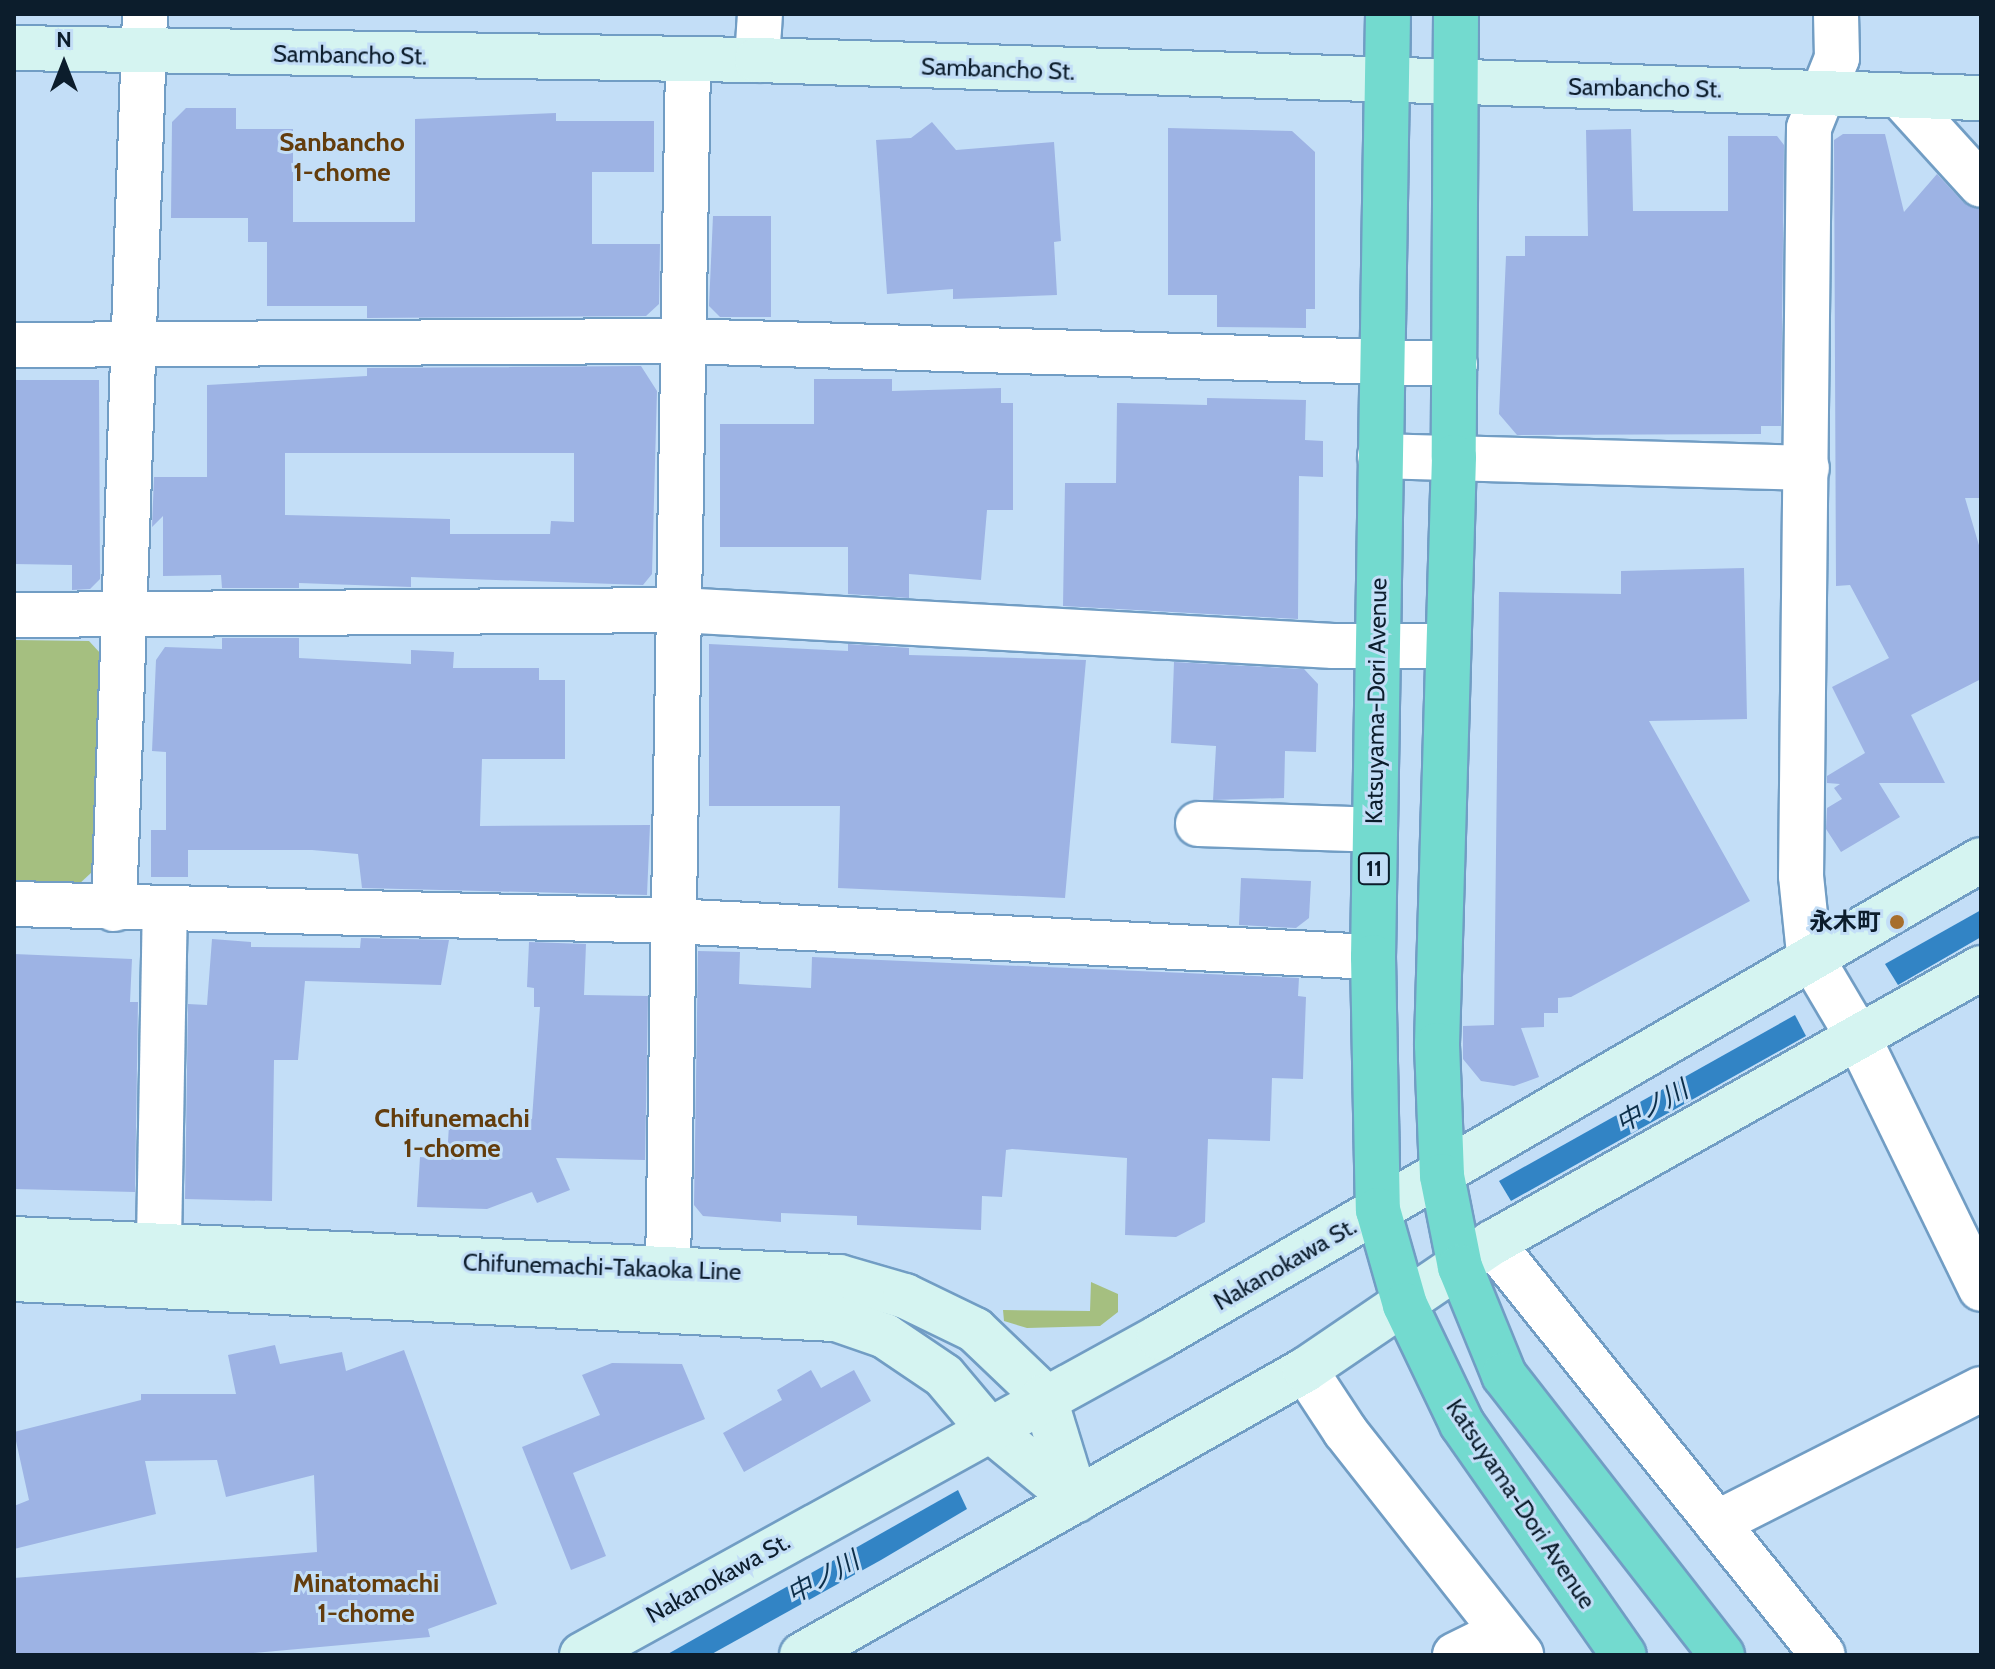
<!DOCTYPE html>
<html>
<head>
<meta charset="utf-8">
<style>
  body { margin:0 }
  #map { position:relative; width:1995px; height:1669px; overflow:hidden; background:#c3def7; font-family:Cabin,"Noto Sans JP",sans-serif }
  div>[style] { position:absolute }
  .green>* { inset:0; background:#a5bf80 }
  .water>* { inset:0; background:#3284c5 }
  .building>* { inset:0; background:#9db3e4 }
  .roads { filter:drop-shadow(2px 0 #719dc4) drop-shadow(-2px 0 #719dc4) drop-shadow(0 2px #719dc4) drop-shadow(0 -2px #719dc4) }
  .street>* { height:44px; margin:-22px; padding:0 22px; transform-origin:22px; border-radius:22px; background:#fff }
  .secondary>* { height:44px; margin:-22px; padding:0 22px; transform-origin:22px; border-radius:22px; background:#d5f4f1 }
  .highway>* { height:44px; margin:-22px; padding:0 22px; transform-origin:22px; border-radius:22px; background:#73dacf }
  .dots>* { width:22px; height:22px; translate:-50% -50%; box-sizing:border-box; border:4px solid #c3def7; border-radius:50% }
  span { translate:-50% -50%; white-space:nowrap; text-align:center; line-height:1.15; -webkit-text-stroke:6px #c3def7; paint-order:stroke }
  .shield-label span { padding:2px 6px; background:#c3def7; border:2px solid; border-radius:6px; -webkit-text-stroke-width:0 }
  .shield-label { font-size:22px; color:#0c1d2c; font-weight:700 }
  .street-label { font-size:24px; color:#0c1d2c }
  .poi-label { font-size:24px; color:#0c1d2c; font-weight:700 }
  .right { translate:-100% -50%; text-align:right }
  .neighbourhood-label { font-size:26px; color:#633d0d; font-weight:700 }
  .water-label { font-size:26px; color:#0d2f4a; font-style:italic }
  .frame { position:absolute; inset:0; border:16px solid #0c1d2c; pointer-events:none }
  .north { position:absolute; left:24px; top:24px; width:80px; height:80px; -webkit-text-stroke:6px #c3def7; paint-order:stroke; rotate:0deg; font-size:22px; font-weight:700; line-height:32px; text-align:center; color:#0c1d2c }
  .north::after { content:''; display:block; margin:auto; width:28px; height:36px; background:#0c1d2c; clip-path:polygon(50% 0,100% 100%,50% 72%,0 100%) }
</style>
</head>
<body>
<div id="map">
  <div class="green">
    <div style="clip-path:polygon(14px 640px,89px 641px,101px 654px,92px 872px,78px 885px,14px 882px)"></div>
    <div style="clip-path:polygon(1091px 1282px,1118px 1294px,1118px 1312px,1100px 1326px,1027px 1328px,1004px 1321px,1003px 1310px,1090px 1311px)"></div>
  </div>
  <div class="water">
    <div style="clip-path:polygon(1981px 910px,1981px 937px,1898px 985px,1885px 964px)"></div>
    <div style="clip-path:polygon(1795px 1015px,1806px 1036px,1511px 1201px,1499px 1181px)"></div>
    <div style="clip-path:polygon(958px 1490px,967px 1509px,881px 1560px,710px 1655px,666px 1655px)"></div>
  </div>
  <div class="building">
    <div style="clip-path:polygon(186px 108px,236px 108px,236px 129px,293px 129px,293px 222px,415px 222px,415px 119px,556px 113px,556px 121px,654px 121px,654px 172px,592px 172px,592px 244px,660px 244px,659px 304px,646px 316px,367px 318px,367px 306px,267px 306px,267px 242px,248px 242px,248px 218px,171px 218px,172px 122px)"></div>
    <div style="clip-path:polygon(932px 122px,956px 150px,1054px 142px,1061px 241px,1054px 242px,1057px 295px,953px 299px,953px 289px,887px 294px,876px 140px,911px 138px)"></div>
    <div style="clip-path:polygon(1168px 128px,1292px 131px,1315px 152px,1315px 309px,1306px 309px,1306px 328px,1217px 327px,1217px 295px,1168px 295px)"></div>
    <div style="clip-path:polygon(1631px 129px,1633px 211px,1728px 211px,1728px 136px,1777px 136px,1784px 145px,1781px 426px,1761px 426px,1761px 434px,1517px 435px,1499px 414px,1506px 256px,1525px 256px,1525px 236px,1588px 236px,1586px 130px)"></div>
    <div style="clip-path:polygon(1843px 134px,1885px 134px,1904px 212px,1937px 174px,1963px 202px,1981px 209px,1981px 498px,1965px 498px,1981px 552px,1981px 679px,1911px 715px,1945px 783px,1879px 783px,1900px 817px,1841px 852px,1826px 829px,1827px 808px,1842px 799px,1834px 788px,1840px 784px,1827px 783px,1827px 776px,1865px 753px,1832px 687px,1889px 658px,1850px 585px,1836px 586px,1834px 140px)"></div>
    <div style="clip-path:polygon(713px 216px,771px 216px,771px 317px,720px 317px,709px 306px)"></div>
    <div style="clip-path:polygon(evenodd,641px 366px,657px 391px,652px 574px,643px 585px,411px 577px,411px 587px,299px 583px,299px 588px,222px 588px,221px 575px,163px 576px,163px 516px,152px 527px,154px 477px,207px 477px,207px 385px,367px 376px,367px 368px,641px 366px,285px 453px,574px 453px,574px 522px,551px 521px,550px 534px,450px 534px,450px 519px,285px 515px,285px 453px)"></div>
    <div style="clip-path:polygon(814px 379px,892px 379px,892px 391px,1001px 388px,1001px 403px,1013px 403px,1013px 510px,987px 510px,981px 580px,909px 574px,909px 598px,848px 594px,848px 547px,720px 547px,720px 424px,814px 424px)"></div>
    <div style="clip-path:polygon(14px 380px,99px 380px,100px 579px,90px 589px,72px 590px,72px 565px,14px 564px)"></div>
    <div style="clip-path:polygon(1207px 398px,1306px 400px,1305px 440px,1323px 441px,1323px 477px,1299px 476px,1298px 619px,1063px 606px,1065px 483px,1116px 483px,1117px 403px,1207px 405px)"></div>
    <div style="clip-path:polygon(1744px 568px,1747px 719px,1649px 721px,1750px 901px,1571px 997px,1558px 998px,1558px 1013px,1544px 1013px,1544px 1027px,1521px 1028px,1539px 1077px,1514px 1086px,1481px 1081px,1463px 1059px,1463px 1026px,1494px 1025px,1499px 592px,1621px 594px,1621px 571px)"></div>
    <div style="clip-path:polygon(222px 638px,299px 638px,299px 658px,411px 664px,411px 650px,454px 652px,453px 668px,539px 668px,539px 680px,565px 680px,565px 759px,482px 759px,480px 826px,650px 825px,647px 895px,362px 888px,358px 854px,312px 850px,188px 850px,188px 877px,151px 877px,151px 830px,166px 830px,166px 752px,152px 751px,156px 660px,165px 647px,222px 649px)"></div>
    <div style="clip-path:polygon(709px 644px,848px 651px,848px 644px,909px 648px,909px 655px,1086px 660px,1065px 898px,838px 888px,840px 806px,709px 806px)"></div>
    <div style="clip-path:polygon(1174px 662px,1304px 669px,1318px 684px,1316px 752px,1285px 751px,1284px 798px,1213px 800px,1216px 746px,1171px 743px)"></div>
    <div style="clip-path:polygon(1241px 878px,1311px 881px,1309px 918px,1296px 928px,1239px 925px)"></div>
    <div style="clip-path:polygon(361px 938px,449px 940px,441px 985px,305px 981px,298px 1060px,274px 1060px,272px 1201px,185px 1199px,188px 1004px,207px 1005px,212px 939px,251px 942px,251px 947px,360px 948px)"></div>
    <div style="clip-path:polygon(529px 942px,586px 944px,584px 995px,648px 996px,645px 1160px,556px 1158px,570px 1190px,537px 1203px,532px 1192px,487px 1209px,417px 1207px,420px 1157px,447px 1159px,449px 1125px,532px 1119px,540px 1007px,534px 1007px,534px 988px,527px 987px)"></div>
    <div style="clip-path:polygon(698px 951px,740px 952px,739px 984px,811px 988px,812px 957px,1299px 978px,1298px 996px,1306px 997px,1303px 1079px,1272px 1078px,1270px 1141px,1208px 1139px,1205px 1222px,1176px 1237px,1125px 1235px,1127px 1158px,1012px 1149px,1006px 1150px,1002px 1197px,982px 1196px,981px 1230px,857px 1225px,857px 1216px,781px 1213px,781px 1222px,703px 1216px,694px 1205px)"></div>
    <div style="clip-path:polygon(14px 954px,132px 959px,130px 1002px,138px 1002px,135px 1192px,14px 1189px)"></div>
    <div style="clip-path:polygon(275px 1345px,280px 1364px,342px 1352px,346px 1371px,404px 1350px,497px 1604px,428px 1629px,430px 1637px,232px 1655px,14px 1655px,14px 1578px,317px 1552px,314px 1475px,226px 1497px,217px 1460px,145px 1461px,156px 1514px,14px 1549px,14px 1506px,29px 1500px,14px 1432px,141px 1400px,141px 1394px,236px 1394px,228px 1355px)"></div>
    <div style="clip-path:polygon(612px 1363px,682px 1364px,705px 1419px,573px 1473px,606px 1556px,571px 1570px,522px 1447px,600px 1415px,582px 1375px)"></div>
    <div style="clip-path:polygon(811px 1370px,821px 1388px,854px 1370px,871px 1401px,744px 1472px,723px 1433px,782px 1400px,777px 1390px)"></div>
  </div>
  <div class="roads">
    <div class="street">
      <div style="left:1836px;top:14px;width:44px;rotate:88.7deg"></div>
      <div style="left:1837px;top:58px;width:75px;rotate:111.8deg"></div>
      <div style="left:1809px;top:128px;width:748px;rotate:90.61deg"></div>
      <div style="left:1801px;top:876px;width:78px;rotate:84.1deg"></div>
      <div style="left:1809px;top:954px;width:96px;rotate:59.4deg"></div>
      <div style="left:1858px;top:1037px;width:280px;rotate:64deg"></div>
      <div style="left:757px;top:60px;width:46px;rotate:-86.3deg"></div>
      <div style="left:1900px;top:96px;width:120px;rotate:47.7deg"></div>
      <div style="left:14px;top:345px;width:664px;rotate:-0.35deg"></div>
      <div style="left:678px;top:341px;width:777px;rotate:1.7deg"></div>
      <div style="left:1380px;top:456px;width:427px;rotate:1.6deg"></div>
      <div style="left:14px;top:615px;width:665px;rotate:-0.43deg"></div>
      <div style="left:679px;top:610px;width:655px;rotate:3.15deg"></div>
      <div style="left:1333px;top:646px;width:115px"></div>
      <div style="left:1198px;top:824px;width:177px;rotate:1.9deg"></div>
      <div style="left:14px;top:904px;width:657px;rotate:1.48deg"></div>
      <div style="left:671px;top:921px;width:703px;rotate:2.94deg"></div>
      <div style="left:114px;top:909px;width:896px;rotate:-88.02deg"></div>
      <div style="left:159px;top:1242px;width:331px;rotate:-89deg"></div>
      <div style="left:1492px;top:1243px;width:528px;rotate:51.22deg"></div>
      <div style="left:668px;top:1269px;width:1210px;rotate:-89.05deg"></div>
      <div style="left:1305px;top:1370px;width:73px;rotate:56.7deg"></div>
      <div style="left:1345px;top:1431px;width:285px;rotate:51.8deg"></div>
      <div style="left:1717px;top:1523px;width:296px;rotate:-26.9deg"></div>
      <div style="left:1455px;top:1655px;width:52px;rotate:-26.1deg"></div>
    </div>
    <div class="secondary">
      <div style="left:14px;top:48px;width:743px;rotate:0.93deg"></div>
      <div style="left:757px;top:60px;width:1225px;rotate:1.78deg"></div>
      <div style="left:14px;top:1239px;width:826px;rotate:2.64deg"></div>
      <div style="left:839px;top:1277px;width:69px;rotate:16.1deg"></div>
      <div style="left:905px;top:1296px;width:78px;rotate:25.9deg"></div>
      <div style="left:975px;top:1330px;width:95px;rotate:43.7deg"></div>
      <div style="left:1044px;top:1396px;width:109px;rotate:72.9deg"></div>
      <div style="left:14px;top:1279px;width:823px;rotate:2.79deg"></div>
      <div style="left:836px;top:1319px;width:52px;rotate:19.1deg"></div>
      <div style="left:885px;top:1336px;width:71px;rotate:34.1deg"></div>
      <div style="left:944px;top:1376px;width:67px;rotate:49.9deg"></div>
      <div style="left:987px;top:1427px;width:115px;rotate:39.4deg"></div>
      <div style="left:582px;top:1655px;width:659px;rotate:-28.86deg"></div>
      <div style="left:1159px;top:1337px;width:950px;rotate:-30.13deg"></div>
      <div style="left:802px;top:1655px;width:578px;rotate:-29.54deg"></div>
      <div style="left:1305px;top:1370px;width:226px;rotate:-34.2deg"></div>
      <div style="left:1492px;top:1243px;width:561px;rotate:-29.35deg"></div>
    </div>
    <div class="highway">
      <div style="left:1388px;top:14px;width:943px;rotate:90.91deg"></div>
      <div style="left:1373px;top:957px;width:253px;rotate:88.9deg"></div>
      <div style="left:1378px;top:1210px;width:99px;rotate:74.1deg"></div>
      <div style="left:1405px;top:1305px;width:132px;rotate:64.4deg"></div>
      <div style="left:1462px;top:1424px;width:282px;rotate:55deg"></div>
      <div style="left:1456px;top:14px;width:443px;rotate:90.3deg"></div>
      <div style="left:1454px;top:457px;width:588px;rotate:91.66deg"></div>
      <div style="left:1437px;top:1045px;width:131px;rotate:87.8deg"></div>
      <div style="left:1442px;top:1176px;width:93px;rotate:78.8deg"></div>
      <div style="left:1460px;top:1267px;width:117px;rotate:67.8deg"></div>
      <div style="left:1504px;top:1375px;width:355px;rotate:52.1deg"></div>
    </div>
  </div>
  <div class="dots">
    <div style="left:1897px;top:922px;background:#a76f2d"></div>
  </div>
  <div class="shield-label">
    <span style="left:1374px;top:869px">11</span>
  </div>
  <div class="street-label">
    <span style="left:350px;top:55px;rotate:1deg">Sambancho St.</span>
    <span style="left:998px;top:69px;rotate:2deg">Sambancho St.</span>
    <span style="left:1645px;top:88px;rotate:1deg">Sambancho St.</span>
    <span style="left:1376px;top:701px;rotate:-89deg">Katsuyama-Dori Avenue</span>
    <span style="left:1285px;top:1264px;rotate:-30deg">Nakanokawa St.</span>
    <span style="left:602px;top:1267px;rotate:2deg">Chifunemachi-Takaoka Line</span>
    <span style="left:1521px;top:1504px;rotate:56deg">Katsuyama-Dori Avenue</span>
    <span style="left:718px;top:1578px;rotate:-29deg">Nakanokawa St.</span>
  </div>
  <div class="poi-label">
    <span class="right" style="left:1881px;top:922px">永木町</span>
  </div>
  <div class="neighbourhood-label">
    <span style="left:342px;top:158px">Sanbancho<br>1-chome</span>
    <span style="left:452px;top:1134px">Chifunemachi<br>1-chome</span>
    <span style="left:366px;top:1599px">Minatomachi<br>1-chome</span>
  </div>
  <div class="water-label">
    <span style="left:1652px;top:1107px;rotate:-29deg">中ノ川</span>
    <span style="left:823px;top:1578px;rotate:-29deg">中ノ川</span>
  </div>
  <div class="frame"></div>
  <div class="north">N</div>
</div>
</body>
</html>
